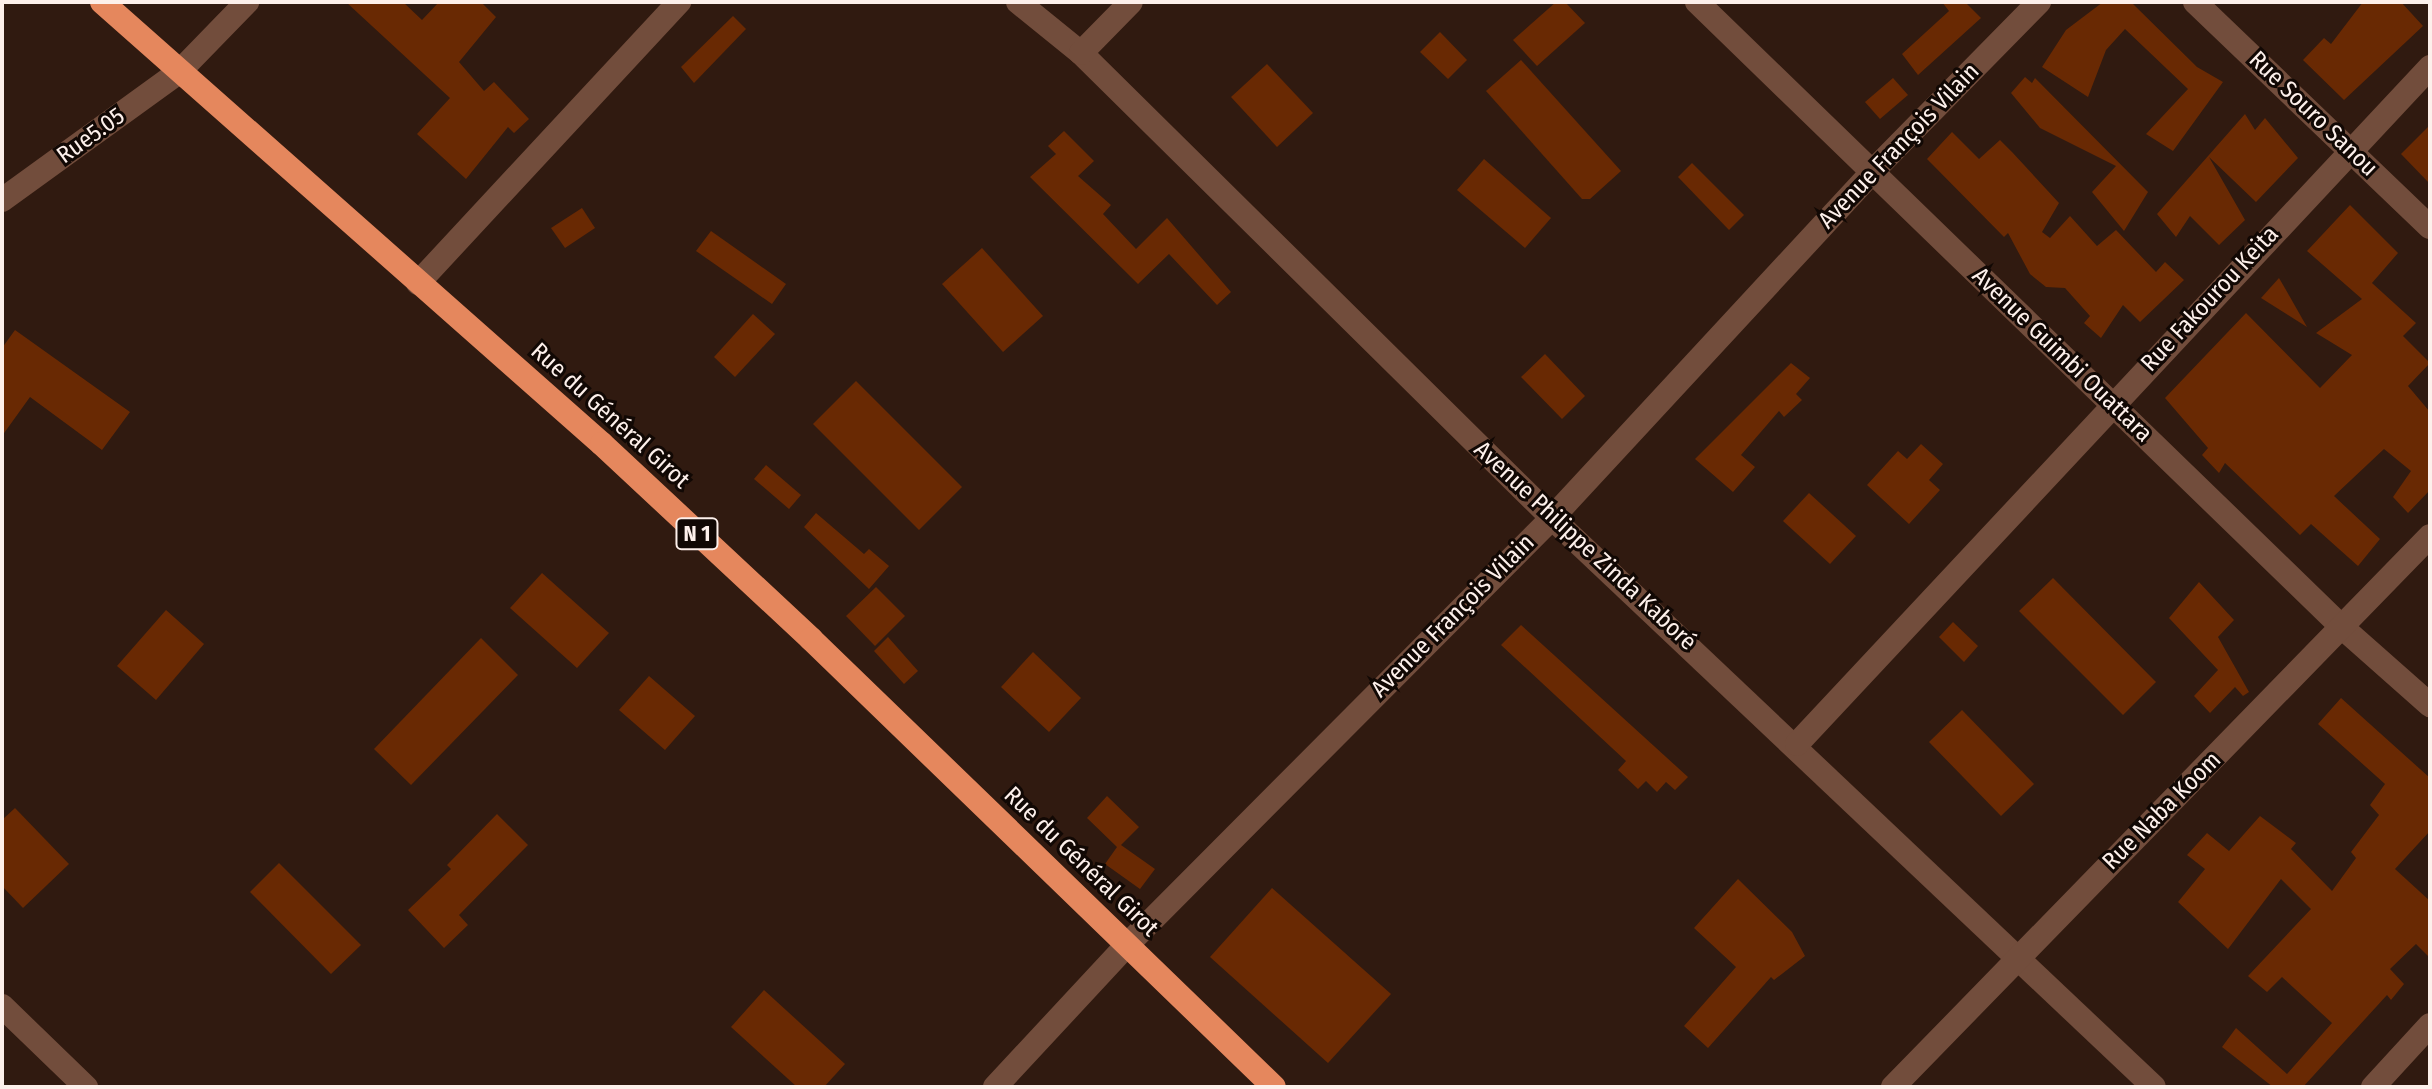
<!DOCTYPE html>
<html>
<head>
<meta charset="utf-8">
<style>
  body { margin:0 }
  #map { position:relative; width:2432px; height:1089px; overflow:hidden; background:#301a10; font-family:"Fira Sans Condensed",sans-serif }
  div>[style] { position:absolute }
  .building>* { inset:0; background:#692903 }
  .street>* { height:24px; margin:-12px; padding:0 12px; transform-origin:12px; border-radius:12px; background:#724d3c }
  .highway>* { height:24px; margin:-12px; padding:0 12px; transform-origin:12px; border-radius:12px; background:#e5875d }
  span { translate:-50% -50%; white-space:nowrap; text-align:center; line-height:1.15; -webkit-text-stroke:6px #110804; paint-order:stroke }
  .shield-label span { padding:2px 6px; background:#110804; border:2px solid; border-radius:6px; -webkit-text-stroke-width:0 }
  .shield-label { font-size:22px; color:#fdf0eb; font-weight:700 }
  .street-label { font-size:24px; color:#fdf0eb }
  .frame { position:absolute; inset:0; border:4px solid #fdf0eb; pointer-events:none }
</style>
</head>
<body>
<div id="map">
  <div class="building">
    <div style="clip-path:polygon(346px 2px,403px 2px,422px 20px,439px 2px,481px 2px,496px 17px,459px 62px,484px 91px,494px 82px,529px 119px,514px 133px,508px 127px,466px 179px,417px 134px,450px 98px)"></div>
    <div style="clip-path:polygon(1556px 2px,1565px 2px,1585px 23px,1537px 66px,1513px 40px)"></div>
    <div style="clip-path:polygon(1942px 2px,1965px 2px,1981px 18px,1918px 75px,1902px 54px,1949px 11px)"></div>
    <div style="clip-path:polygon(2103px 2px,2131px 2px,2197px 67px,2223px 82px,2173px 151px,2146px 134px,2188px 89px,2125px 29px,2106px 50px,2088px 97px,2042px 67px,2066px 30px)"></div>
    <div style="clip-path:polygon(2363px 2px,2401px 2px,2423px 26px,2344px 100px,2303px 60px,2324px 38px,2331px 44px)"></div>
    <div style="clip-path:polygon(733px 16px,746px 29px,694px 83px,681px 67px)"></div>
    <div style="clip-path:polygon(1440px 32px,1467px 60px,1448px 79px,1420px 52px)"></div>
    <div style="clip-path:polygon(1521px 60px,1621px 171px,1590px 199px,1582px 199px,1486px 91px)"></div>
    <div style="clip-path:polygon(1267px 64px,1313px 113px,1277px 147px,1231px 97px)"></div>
    <div style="clip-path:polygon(2025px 77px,2032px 83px,2035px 78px,2148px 192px,2124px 231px,2092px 192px,2116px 166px,2040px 128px,2011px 93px)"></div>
    <div style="clip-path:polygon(1893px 78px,1908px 95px,1880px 119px,1865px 102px)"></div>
    <div style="clip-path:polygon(2245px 114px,2255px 130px,2265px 118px,2298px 158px,2256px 202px,2209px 157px,2245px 220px,2219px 245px,2190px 216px,2176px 237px,2157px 214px)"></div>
    <div style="clip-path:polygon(2430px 125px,2430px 184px,2401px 154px)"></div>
    <div style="clip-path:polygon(1064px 131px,1094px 161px,1078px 176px,1111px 205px,1103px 214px,1136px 249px,1167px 218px,1231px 292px,1217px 305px,1169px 254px,1138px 284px,1030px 177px,1056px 154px,1048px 146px)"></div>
    <div style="clip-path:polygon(1952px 132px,1979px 159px,2000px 140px,2012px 152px,2059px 203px,2042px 232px,2050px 238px,2070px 216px,2097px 246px,2116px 230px,2156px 272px,2165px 262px,2184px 280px,2140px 322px,2123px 305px,2101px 338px,2084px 323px,2090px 316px,2065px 288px,2046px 287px,2030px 274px,2008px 233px,2004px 237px,1927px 159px)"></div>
    <div style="clip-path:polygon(1484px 159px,1551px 218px,1525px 248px,1457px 190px)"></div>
    <div style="clip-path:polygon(1692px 163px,1744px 215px,1729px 230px,1678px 177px)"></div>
    <div style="clip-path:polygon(2350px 205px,2398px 253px,2372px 283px,2416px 323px,2403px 336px,2430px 363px,2408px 386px,2430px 412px,2430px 490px,2408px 513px,2393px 497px,2411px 471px,2384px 449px,2334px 496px,2380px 539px,2358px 566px,2311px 524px,2300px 535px,2225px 463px,2219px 473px,2202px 455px,2208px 448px,2165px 398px,2246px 313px,2320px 388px,2352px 355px,2316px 333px,2362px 299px,2307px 251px)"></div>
    <div style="clip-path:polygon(582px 208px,595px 228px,565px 248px,551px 228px)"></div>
    <div style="clip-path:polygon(711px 231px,786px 284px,772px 304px,696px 251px)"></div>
    <div style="clip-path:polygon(982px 248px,1043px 316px,1003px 352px,942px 284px)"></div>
    <div style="clip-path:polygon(2279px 278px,2286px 290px,2307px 327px,2261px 298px)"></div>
    <div style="clip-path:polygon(753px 314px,775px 334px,735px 377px,714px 357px)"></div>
    <div style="clip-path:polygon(15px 330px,130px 412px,102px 450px,30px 397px,2px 436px,2px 348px)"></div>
    <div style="clip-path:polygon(1545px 354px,1585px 396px,1562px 419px,1521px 377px)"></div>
    <div style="clip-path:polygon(1791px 363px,1810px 378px,1796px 394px,1802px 400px,1784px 417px,1779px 411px,1741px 455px,1755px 467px,1733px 492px,1695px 459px)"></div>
    <div style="clip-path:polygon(856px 381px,962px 487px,919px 530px,813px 424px)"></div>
    <div style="clip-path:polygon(1921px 444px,1943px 464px,1929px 480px,1940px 490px,1909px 524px,1867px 485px,1898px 451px,1907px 459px)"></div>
    <div style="clip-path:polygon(766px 465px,801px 495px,789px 509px,754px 479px)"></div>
    <div style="clip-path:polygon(1809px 493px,1856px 536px,1830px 564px,1783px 521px)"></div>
    <div style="clip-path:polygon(816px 513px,864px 554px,869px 549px,889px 566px,869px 589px,804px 527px)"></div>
    <div style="clip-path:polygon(542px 573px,609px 633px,577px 668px,510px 608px)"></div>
    <div style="clip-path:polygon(2053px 578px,2156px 682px,2123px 715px,2019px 611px)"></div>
    <div style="clip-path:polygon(2199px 582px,2234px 620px,2218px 637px,2249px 692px,2243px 696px,2235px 687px,2210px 713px,2194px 696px,2218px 670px,2169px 618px)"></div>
    <div style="clip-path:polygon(876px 587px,905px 616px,875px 646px,846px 616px)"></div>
    <div style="clip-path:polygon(166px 610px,204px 644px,156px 700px,117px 666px)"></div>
    <div style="clip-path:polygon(1953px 622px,1978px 646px,1964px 662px,1939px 637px)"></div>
    <div style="clip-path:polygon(1521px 625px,1688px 777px,1675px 790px,1666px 782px,1657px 792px,1646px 781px,1638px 789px,1618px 770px,1626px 761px,1501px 645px)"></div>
    <div style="clip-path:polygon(888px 637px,918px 671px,904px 684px,874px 651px)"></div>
    <div style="clip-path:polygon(481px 638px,518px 675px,411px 785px,374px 749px)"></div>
    <div style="clip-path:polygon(1033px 652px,1081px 698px,1049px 732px,1001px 687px)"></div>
    <div style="clip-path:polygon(649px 676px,695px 716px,665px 750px,619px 710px)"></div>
    <div style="clip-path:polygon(2341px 698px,2430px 778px,2430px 831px,2395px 869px,2430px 901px,2430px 958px,2416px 944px,2390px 969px,2404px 984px,2391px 1000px,2387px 995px,2303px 1087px,2273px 1087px,2222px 1047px,2236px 1028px,2287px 1074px,2332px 1023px,2282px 977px,2267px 992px,2248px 976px,2311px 909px,2281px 879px,2228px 949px,2178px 902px,2205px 869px,2187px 855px,2207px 833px,2229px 851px,2260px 816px,2296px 843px,2291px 849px,2332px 891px,2356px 858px,2351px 852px,2379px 815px,2370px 805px,2385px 784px,2318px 724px)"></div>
    <div style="clip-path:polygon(1962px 710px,2034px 784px,2001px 816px,1929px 742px)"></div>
    <div style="clip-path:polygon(1107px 796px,1139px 827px,1121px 845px,1155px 869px,1140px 889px,1105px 864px,1117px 847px,1087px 818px)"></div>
    <div style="clip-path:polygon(15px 808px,69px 864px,23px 908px,2px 886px,2px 820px)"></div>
    <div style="clip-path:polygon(497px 814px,528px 845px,459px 915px,468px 925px,444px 948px,408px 910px,451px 869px,447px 865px)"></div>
    <div style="clip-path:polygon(279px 863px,361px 945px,331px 974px,250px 892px)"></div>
    <div style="clip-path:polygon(1738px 879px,1792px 932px,1805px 956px,1774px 980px,1771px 977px,1708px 1048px,1684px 1026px,1736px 967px,1694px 928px)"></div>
    <div style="clip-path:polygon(1272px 888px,1391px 994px,1328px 1063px,1210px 957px)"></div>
    <div style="clip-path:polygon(764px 990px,845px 1064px,824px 1087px,797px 1087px,731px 1027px)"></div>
  </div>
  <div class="street">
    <div style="left:1018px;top:2px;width:81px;rotate:39deg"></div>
    <div style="left:1081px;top:53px;width:662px;rotate:44.63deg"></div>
    <div style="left:1552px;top:518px;width:828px;rotate:43.39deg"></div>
    <div style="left:1697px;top:2px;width:901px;rotate:44.1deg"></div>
    <div style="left:2344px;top:629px;width:115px;rotate:41.5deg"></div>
    <div style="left:2195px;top:2px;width:325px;rotate:43.8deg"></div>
    <div style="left:1081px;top:53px;width:71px;rotate:-45.6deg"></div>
    <div style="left:2px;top:200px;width:218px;rotate:-35.9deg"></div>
    <div style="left:179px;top:72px;width:98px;rotate:-45.8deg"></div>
    <div style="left:418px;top:283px;width:384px;rotate:-47.1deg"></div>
    <div style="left:1797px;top:744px;width:927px;rotate:-46.92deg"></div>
    <div style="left:2px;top:1006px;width:117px;rotate:44deg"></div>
    <div style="left:995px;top:1087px;width:194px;rotate:-47.1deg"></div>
    <div style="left:1127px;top:945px;width:602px;rotate:-45.13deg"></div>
    <div style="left:1552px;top:518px;width:470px;rotate:-47.2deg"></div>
    <div style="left:1871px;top:173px;width:240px;rotate:-45.5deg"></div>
    <div style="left:1893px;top:1087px;width:769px;rotate:-45.74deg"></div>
    <div style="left:2373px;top:1087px;width:84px;rotate:-47.4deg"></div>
  </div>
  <div class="highway">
    <div style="left:102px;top:2px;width:667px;rotate:41.48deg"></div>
    <div style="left:602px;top:444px;width:286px;rotate:43deg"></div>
    <div style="left:811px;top:639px;width:644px;rotate:44.06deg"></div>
  </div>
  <div class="shield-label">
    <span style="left:697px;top:534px">N 1</span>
  </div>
  <div class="street-label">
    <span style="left:2313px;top:114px;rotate:44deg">Rue Souro Sanou</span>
    <span style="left:91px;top:136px;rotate:-36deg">Rue5.05</span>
    <span style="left:1899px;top:146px;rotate:-46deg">Avenue François Vilain</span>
    <span style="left:2210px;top:299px;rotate:-47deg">Rue Fakourou Keita</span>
    <span style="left:2062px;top:355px;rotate:44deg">Avenue Guimbi Ouattara</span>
    <span style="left:610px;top:416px;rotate:42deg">Rue du Général Girot</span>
    <span style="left:1585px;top:546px;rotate:43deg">Avenue Philippe Zinda Kaboré</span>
    <span style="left:1453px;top:616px;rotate:-45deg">Avenue François Vilain</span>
    <span style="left:2162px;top:811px;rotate:-45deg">Rue Naba Koom</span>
    <span style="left:1081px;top:862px;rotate:44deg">Rue du Général Girot</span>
  </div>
  <div class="frame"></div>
</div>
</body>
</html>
